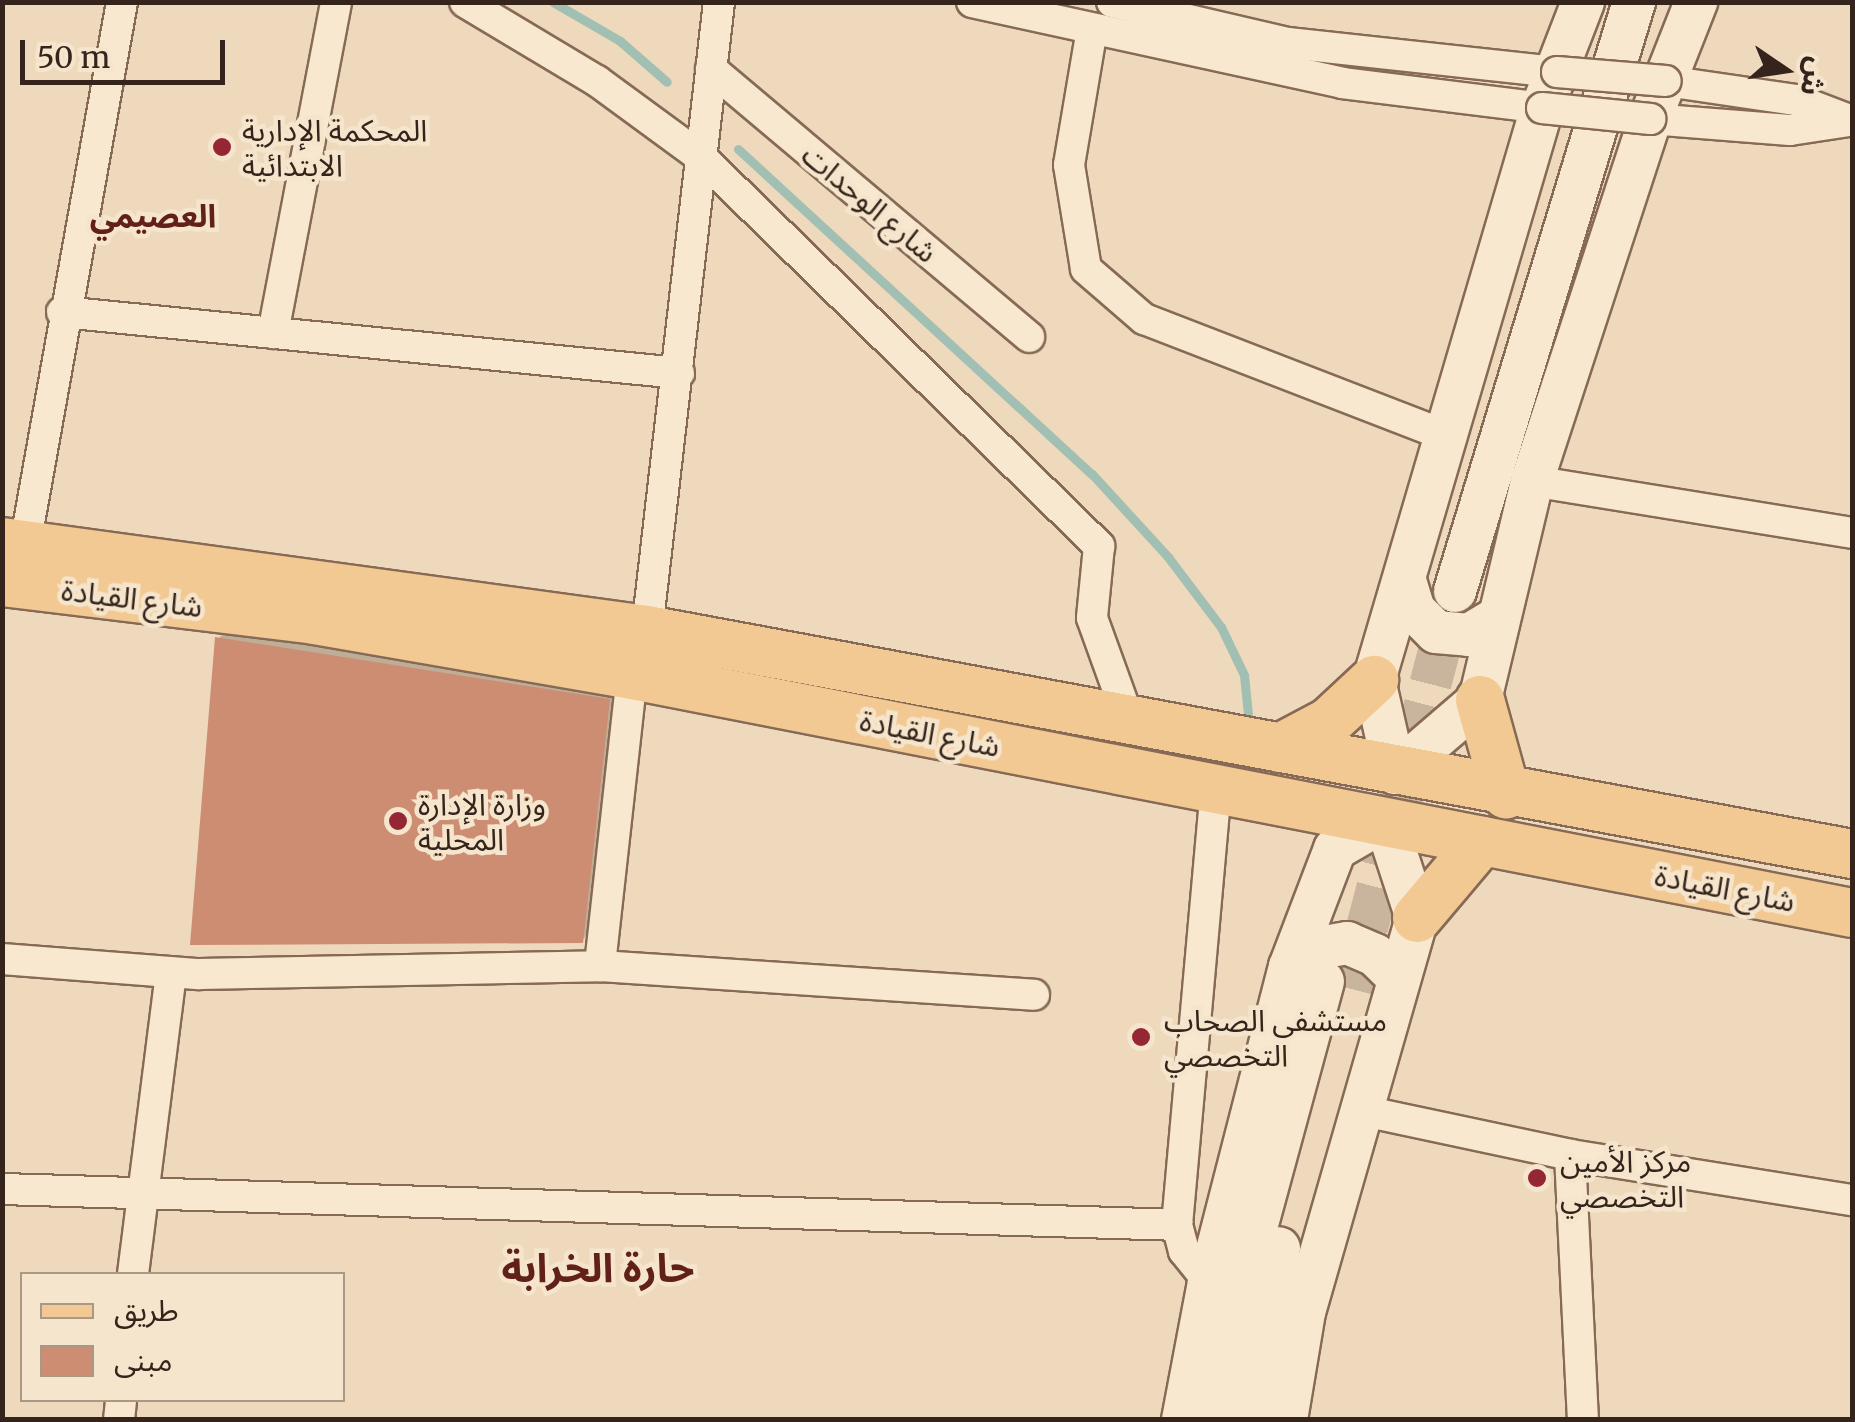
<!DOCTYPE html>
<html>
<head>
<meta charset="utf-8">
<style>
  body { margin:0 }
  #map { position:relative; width:1855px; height:1422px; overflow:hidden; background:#eed9bd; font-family:Merriweather,"Noto Sans Arabic",serif }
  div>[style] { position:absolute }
  .shadow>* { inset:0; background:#0003 }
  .stream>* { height:9px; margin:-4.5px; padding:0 4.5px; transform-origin:4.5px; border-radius:4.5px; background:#a1bfb2 }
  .building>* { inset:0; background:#cd8d72 }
  .secondary-tunnel>* { height:42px; margin-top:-21px; transform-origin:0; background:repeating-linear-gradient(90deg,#c9b59d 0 42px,transparent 0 63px) }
  .roads { filter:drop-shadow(2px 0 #866a56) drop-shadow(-2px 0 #866a56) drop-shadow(0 2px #866a56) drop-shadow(0 -2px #866a56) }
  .street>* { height:30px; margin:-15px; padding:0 15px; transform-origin:15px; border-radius:15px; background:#f9e8d0 }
  .secondary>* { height:42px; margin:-21px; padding:0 21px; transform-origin:21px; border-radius:21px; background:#f9e8d0 }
  .primary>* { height:48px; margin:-24px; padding:0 24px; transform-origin:24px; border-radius:24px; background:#f3c993 }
  .bridges { filter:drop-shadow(2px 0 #866a56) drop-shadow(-2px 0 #866a56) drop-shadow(0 2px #866a56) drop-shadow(0 -2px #866a56) }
  .street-bridge>* { height:30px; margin:-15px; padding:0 15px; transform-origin:15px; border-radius:15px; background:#f9e8d0 }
  .dots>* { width:28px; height:28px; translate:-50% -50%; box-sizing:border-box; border:5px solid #f5e5cc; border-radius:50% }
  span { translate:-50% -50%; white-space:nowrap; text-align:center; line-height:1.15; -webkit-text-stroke:9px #f5e5cc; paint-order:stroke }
  .poi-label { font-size:30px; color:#35241b }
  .left { translate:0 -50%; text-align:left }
  .street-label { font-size:30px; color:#35241b }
  .neighbourhood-label { font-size:32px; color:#62201a; font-weight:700 }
  .district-label { font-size:40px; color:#62201a; font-weight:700 }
  .frame { position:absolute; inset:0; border:5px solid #35241b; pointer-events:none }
  .legend { position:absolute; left:20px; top:1272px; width:325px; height:130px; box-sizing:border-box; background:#f5e5cc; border:2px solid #a89885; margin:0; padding:12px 18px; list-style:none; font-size:30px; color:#35241b }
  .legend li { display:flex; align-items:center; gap:20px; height:50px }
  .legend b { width:50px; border:2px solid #a89885 }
  .north { position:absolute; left:1735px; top:20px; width:100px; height:100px; -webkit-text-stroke:8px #f5e5cc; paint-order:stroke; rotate:103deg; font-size:28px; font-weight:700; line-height:40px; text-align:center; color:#35241b }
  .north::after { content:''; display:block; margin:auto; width:35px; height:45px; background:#35241b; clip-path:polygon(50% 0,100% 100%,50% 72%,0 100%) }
  .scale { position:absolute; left:20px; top:40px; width:205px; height:45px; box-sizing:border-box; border:5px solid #35241b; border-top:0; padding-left:12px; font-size:30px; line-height:35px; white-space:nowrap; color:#35241b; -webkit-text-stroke:8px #f5e5cc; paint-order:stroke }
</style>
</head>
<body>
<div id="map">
  <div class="shadow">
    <div style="clip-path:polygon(245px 612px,635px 673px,609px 913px,582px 940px,218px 639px)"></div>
  </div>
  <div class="stream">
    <div style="left:553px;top:2px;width:78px;rotate:30.2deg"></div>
    <div style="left:620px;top:41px;width:62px;rotate:41.1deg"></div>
    <div style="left:738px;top:149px;width:481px;rotate:42.6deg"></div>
    <div style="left:1092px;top:474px;width:113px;rotate:47.5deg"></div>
    <div style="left:1168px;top:557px;width:88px;rotate:52.9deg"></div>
    <div style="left:1221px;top:627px;width:53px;rotate:64.4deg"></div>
    <div style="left:1244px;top:675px;width:49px;rotate:84.2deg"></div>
  </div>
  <div class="building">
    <div style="clip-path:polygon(215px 637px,610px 699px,583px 943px,190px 945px)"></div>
  </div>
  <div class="secondary-tunnel">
    <div style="left:1351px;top:989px;width:405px;rotate:-75.4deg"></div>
  </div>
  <div class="roads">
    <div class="street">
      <div style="left:465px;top:2px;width:154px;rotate:30.9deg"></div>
      <div style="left:597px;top:81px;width:129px;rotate:36.2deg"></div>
      <div style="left:701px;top:157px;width:557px;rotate:44.34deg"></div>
      <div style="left:1099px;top:546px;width:72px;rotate:95.6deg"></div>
      <div style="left:1092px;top:618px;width:112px;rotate:70.1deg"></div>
      <div style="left:972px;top:2px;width:379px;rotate:12.3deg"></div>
      <div style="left:1342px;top:83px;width:202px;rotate:7.1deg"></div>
      <div style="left:1112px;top:2px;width:181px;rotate:13.1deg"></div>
      <div style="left:1288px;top:43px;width:271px;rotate:6.2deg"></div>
      <div style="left:1092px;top:29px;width:138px;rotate:99.6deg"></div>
      <div style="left:1069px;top:165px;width:105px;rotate:80.7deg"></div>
      <div style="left:1086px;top:269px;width:77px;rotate:40.8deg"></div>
      <div style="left:1144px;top:319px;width:325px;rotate:21.1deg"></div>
      <div style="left:711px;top:69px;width:416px;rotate:40.1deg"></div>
      <div style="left:1666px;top:81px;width:132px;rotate:8.3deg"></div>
      <div style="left:1797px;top:100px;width:59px;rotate:20.9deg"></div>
      <div style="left:1650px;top:119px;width:140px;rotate:4.5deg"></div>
      <div style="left:1790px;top:130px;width:60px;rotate:-8.7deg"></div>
      <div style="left:62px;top:312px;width:620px;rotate:5.65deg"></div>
      <div style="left:273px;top:333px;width:337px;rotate:-79.2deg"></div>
      <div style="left:1532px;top:481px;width:324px;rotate:9.2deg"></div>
      <div style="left:25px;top:545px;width:552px;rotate:-79.87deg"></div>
      <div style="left:647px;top:630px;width:632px;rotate:-83.46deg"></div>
      <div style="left:632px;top:675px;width:293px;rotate:96.3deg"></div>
      <div style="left:600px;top:966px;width:435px;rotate:3.8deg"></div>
      <div style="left:2px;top:959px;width:198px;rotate:4.4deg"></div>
      <div style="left:199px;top:974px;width:401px;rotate:-1.1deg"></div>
      <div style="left:1359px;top:1110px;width:216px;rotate:12deg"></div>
      <div style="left:1570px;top:1155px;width:286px;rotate:9.1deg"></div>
      <div style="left:1570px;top:1155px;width:265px;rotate:87.2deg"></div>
      <div style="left:2px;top:1189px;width:1176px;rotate:1.75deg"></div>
      <div style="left:133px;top:1274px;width:304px;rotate:-82.8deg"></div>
      <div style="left:1209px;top:1282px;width:40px;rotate:-129deg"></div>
      <div style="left:1184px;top:1251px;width:27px;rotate:-105deg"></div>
      <div style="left:1177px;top:1225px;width:438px;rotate:-84.9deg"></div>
      <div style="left:119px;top:1420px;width:20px;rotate:-84deg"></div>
    </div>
    <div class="secondary">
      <div style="left:1583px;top:2px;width:114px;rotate:111.1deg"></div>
      <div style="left:1542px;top:108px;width:596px;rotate:106.37deg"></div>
      <div style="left:1374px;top:680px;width:95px;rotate:77.3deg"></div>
      <div style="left:1395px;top:773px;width:112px;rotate:-40.7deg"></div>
      <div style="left:1480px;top:700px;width:225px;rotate:-76.6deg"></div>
      <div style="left:1532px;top:481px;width:381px;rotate:-71.9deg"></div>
      <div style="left:1650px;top:119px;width:126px;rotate:-68.5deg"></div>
      <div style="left:1406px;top:584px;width:27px;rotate:73deg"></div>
      <div style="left:1414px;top:610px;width:31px;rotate:45deg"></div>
      <div style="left:1436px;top:632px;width:33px;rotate:5deg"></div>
      <div style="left:1469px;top:635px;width:35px;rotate:-31deg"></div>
      <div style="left:1455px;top:591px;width:616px;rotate:-73.1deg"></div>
      <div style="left:1290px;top:967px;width:24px;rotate:-45deg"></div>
      <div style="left:1307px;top:950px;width:41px;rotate:-9.9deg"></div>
      <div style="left:1347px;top:943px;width:30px;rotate:23deg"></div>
      <div style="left:1375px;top:955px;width:30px;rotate:44deg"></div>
      <div style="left:1183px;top:1420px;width:140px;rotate:-79.3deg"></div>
      <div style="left:1209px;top:1282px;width:325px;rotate:-75.6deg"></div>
      <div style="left:1290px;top:967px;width:126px;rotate:-69.1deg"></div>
      <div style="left:1335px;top:849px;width:58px;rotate:-30.1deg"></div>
      <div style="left:1385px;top:820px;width:103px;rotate:71.9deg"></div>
      <div style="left:1417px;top:918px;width:410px;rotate:106deg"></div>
      <div style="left:1304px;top:1312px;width:109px;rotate:99.5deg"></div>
      <div style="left:1213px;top:1420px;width:68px;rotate:-82.3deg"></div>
      <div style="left:1222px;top:1353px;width:385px;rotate:-74.8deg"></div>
      <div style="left:1245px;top:1420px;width:175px;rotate:-78.8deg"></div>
    </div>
    <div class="primary">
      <div style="left:2px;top:542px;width:651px;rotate:7.77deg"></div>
      <div style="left:647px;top:630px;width:1226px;rotate:10.53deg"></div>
      <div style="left:2px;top:582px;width:314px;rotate:6.9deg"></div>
      <div style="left:314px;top:620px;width:323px;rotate:9.8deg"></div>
      <div style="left:632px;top:675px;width:1243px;rotate:11.04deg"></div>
      <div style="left:1480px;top:700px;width:98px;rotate:74.5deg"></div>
      <div style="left:1280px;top:748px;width:55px;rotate:-28deg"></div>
      <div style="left:1329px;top:722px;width:62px;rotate:-43deg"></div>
      <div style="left:1417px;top:918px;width:101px;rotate:-49.8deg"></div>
    </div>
  </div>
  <div class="bridges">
    <div class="street-bridge">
      <div style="left:1557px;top:72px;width:109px;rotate:4.7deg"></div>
      <div style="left:1542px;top:108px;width:109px;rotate:5.8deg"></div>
    </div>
  </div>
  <div class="dots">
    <div style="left:222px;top:147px;background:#952634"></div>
    <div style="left:398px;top:821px;background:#952634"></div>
    <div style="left:1141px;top:1037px;background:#952634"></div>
    <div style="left:1537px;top:1178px;background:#952634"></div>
  </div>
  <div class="poi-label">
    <span class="left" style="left:242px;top:147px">المحكمة الإدارية<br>الابتدائية</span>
    <span class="left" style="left:418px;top:821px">وزارة الإدارة<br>المحلية</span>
    <span class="left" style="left:1164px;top:1037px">مستشفى الصحاب<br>التخصصي</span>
    <span class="left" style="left:1560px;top:1178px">مركز الأمين<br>التخصصي</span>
  </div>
  <div class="street-label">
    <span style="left:870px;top:203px;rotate:40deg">شارع الوحدات</span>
    <span style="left:132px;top:598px;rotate:7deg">شارع القيادة</span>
    <span style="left:930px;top:733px;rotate:11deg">شارع القيادة</span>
    <span style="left:1725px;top:888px;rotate:11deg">شارع القيادة</span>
  </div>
  <div class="neighbourhood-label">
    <span style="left:153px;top:216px">العصيمي</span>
  </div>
  <div class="district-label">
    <span style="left:598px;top:1268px">حارة الخرابة</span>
  </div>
  <div class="frame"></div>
  <ul class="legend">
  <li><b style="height:12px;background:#f3c993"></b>طريق</li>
  <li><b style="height:28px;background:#cd8d72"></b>مبنى</li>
  </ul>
  <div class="north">ش</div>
  <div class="scale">50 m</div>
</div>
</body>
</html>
